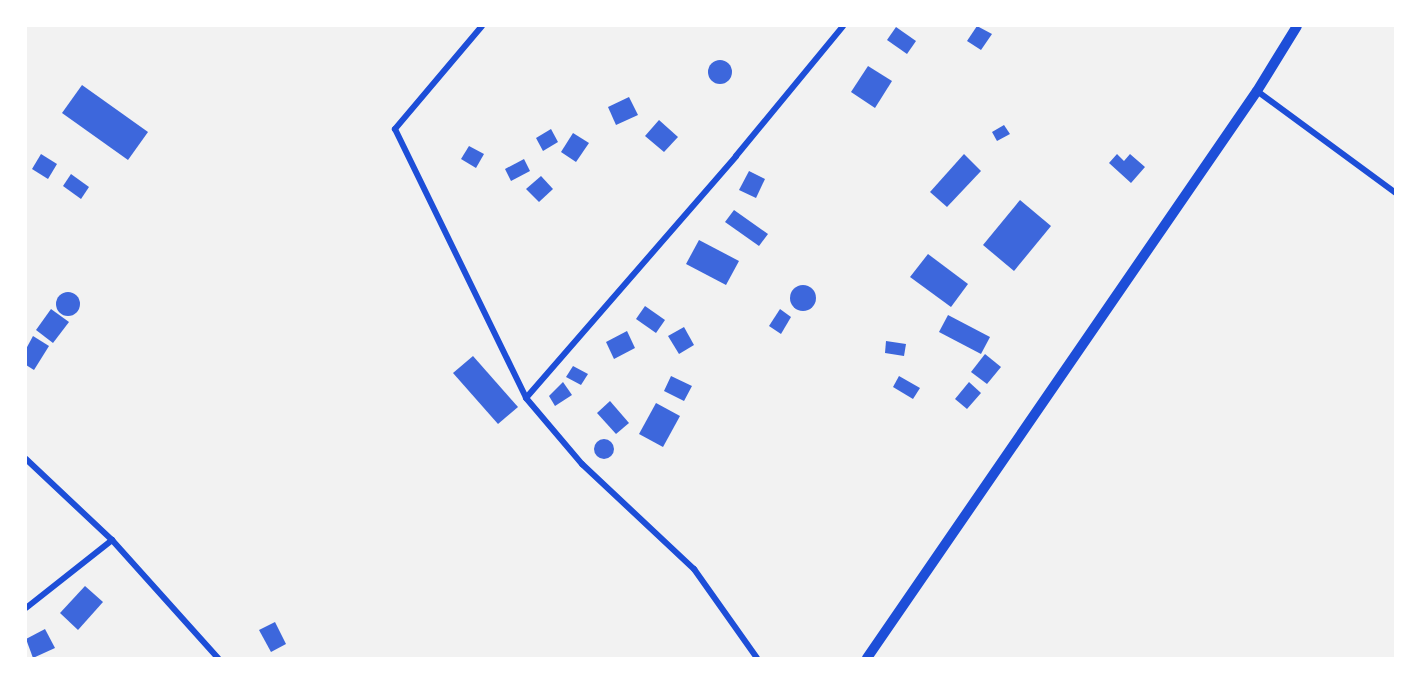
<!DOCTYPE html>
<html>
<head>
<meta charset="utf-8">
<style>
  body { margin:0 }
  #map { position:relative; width:1421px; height:684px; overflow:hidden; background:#f2f2f2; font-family:"Times New Roman",serif }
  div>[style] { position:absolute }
  .building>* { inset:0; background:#3d67dc }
  .round { border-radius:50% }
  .minor>* { height:6px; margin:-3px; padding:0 3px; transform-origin:3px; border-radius:3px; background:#1d4ed8 }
  .tertiary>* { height:10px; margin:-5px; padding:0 5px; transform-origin:5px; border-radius:5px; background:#1d4ed8 }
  span { translate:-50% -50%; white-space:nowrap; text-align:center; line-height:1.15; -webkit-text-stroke:4.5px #fff; paint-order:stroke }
  .frame { position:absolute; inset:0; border:27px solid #fff; pointer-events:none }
</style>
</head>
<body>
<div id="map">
  <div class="building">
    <div style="clip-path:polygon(977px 26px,992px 34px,981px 50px,967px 41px)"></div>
    <div style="clip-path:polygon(896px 27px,916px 41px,907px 54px,887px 40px)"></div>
    <div class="round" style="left:708px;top:60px;width:24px;height:24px"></div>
    <div style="clip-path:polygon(868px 66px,892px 81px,875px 108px,851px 92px)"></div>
    <div style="clip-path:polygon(82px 85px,148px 132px,128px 160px,62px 113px)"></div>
    <div style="clip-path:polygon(629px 97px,638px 115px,616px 125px,608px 107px)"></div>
    <div style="clip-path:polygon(659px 120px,678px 137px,664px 152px,645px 136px)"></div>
    <div style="clip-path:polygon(1004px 125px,1010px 134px,997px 141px,992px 132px)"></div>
    <div style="clip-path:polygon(551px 129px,558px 142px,543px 151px,536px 138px)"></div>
    <div style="clip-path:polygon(573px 133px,589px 143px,576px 162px,561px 152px)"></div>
    <div style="clip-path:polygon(469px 146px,484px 154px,476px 168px,461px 159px)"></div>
    <div style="clip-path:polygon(41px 154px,57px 164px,48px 179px,32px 169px)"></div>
    <div style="clip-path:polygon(964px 154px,981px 171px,947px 207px,930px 192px)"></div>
    <div style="clip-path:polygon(1117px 154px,1124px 161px,1130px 154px,1145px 167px,1131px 183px,1109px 163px)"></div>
    <div style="clip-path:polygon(524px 159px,530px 171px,511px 181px,505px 169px)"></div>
    <div style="clip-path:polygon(749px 171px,765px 179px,756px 198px,739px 190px)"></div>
    <div style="clip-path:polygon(71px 174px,89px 187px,81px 199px,63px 186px)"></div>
    <div style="clip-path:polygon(541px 176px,553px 189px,539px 202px,526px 189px)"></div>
    <div style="clip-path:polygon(1020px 200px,1051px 226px,1014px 271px,983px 245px)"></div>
    <div style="clip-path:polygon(734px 210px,768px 234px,759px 246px,725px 222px)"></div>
    <div style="clip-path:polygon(699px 240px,739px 261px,726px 285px,686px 264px)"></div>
    <div style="clip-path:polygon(928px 254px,968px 284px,951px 307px,910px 277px)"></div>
    <div class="round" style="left:790px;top:285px;width:26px;height:26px"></div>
    <div class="round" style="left:56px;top:292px;width:24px;height:24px"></div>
    <div style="clip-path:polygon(645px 306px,665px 320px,656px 333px,636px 319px)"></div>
    <div style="clip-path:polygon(51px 309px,69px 322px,53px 343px,36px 330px)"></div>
    <div style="clip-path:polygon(780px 309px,791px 317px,781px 334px,769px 326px)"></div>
    <div style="clip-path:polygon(948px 315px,990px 337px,981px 354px,939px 332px)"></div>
    <div style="clip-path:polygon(684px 327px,694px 345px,679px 354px,668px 336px)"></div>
    <div style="clip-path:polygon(627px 331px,635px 348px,614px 359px,606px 342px)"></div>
    <div style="clip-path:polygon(33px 336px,49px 346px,34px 370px,26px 365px,26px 349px)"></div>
    <div style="clip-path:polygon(886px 341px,906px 344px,904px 356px,885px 353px)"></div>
    <div style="clip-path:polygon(985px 354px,1001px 367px,987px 384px,971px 372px)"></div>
    <div style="clip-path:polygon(473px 356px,518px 407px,498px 424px,453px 373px)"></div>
    <div style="clip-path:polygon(573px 366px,588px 374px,581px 385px,566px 377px)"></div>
    <div style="clip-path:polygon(671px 376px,692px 386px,684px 401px,664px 391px)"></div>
    <div style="clip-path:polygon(899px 376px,920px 388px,913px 399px,893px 387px)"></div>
    <div style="clip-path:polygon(563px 382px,572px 395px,555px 406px,549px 396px)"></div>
    <div style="clip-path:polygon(969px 382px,981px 393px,967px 409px,955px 399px)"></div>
    <div style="clip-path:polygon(610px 401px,629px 423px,616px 434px,597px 413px)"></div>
    <div style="clip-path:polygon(656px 403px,680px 416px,663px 447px,639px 434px)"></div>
    <div class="round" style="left:594px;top:439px;width:20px;height:20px"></div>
    <div style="clip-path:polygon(85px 586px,103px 602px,78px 630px,60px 613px)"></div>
    <div style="clip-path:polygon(275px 622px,286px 644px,271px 652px,259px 630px)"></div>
    <div style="clip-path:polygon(45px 629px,55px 648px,33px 658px,26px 639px)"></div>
  </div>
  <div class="minor">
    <div style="left:482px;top:26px;width:135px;rotate:130.2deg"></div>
    <div style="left:395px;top:129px;width:299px;rotate:64deg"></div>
    <div style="left:526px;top:398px;width:87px;rotate:49.7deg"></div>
    <div style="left:582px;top:464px;width:154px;rotate:43.2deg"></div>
    <div style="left:694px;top:569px;width:109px;rotate:54.7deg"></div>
    <div style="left:1257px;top:91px;width:172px;rotate:36.3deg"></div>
    <div style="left:526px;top:398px;width:320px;rotate:-49deg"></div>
    <div style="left:736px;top:156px;width:168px;rotate:-50.5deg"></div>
    <div style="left:26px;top:459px;width:118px;rotate:43.3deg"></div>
    <div style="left:112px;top:540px;width:159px;rotate:48.1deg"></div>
    <div style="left:26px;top:608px;width:110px;rotate:-38.3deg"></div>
  </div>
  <div class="tertiary">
    <div style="left:867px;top:658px;width:688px;rotate:-55.48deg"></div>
    <div style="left:1257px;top:91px;width:76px;rotate:-58.4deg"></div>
  </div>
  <div class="frame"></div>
</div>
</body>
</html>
